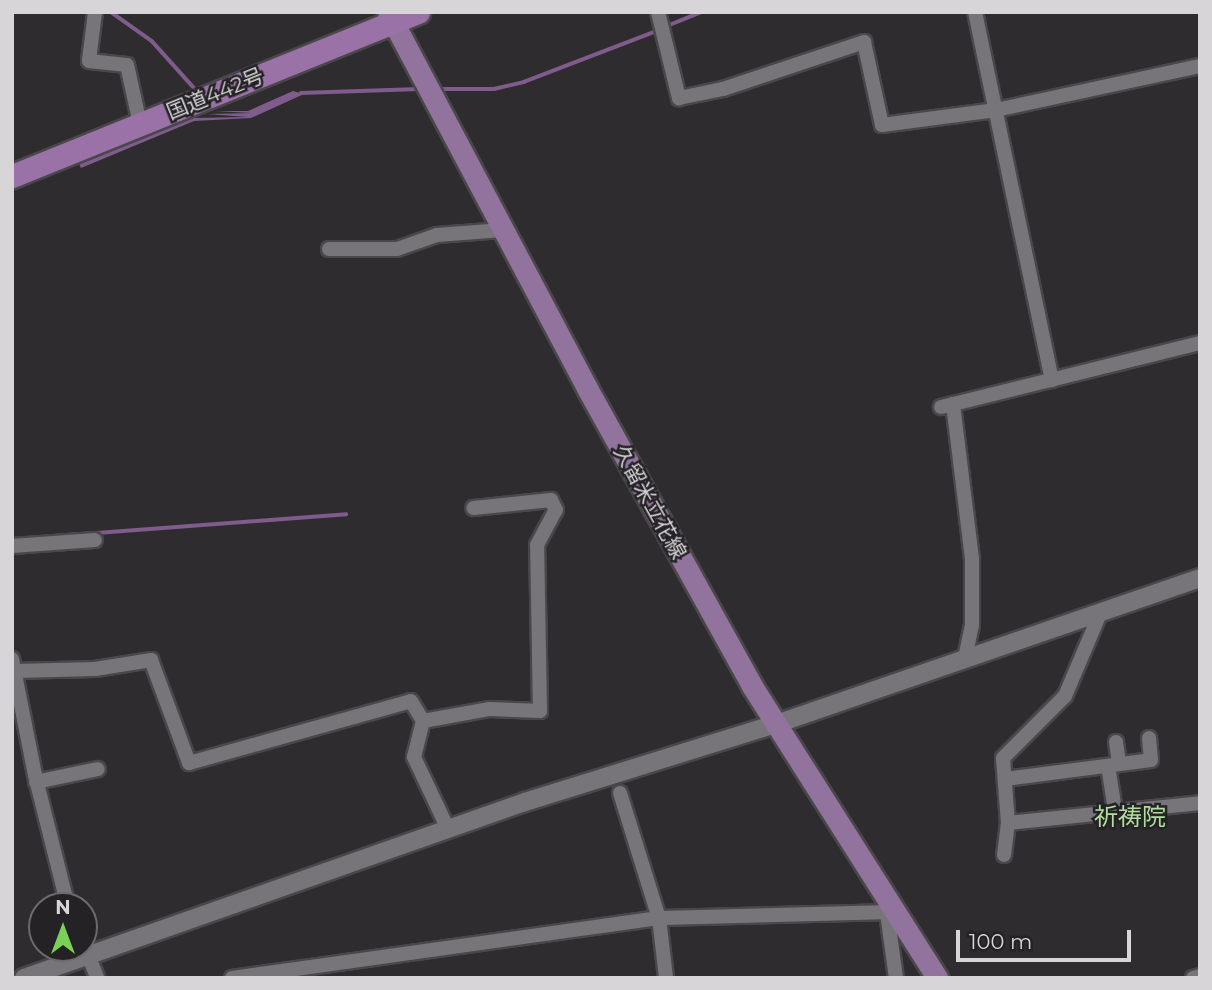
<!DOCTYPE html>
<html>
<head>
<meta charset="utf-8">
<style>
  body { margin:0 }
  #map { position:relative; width:1212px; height:990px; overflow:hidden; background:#2f2c30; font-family:Montserrat,"Noto Sans JP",sans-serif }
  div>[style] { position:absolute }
  .water>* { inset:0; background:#7f5c8b }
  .stream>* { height:3.5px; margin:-1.75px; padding:0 1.75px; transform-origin:1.75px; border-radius:1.75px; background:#7f5c8b }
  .roads { filter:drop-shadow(2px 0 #49474a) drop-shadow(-2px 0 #49474a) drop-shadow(0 2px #49474a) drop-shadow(0 -2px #49474a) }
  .minor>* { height:14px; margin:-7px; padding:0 7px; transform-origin:7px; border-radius:7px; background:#78757a }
  .tertiary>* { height:18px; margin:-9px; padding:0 9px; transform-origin:9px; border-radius:9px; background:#78757a }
  .primary>* { height:21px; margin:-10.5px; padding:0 10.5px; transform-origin:10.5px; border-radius:10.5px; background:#92739d }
  .trunk>* { height:23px; margin:-11.5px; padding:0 11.5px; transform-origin:11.5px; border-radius:11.5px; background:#9a72a8 }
  span { translate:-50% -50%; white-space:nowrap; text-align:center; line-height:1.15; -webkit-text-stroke:5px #252226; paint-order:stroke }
  .street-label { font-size:21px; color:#d7d5d8 }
  .quarter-label { font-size:24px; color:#afde9d }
  .frame { position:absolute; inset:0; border:14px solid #d7d5d8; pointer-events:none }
  .north { position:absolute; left:28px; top:892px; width:70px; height:70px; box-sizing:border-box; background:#252226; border:2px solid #6c6a6d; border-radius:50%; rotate:0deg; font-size:19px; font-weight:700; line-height:28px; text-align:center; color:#d7d5d8 }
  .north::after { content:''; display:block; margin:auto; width:24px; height:32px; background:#7bd155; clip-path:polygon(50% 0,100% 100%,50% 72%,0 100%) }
  .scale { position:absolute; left:956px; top:930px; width:175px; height:32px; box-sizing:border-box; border:4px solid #d7d5d8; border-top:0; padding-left:9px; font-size:21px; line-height:24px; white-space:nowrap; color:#d7d5d8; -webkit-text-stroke:5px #252226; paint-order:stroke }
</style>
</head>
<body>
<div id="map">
  <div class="water">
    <div style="clip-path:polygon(293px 91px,304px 94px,251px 118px,194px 121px,81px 168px,79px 164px,192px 118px,247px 117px,207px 114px,251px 113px,215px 111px,248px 111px)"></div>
  </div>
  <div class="stream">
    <div style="left:111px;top:12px;width:50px;rotate:35.3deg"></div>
    <div style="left:152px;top:41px;width:69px;rotate:48deg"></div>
    <div style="left:860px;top:12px;width:8px"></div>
    <div style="left:667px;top:26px;width:37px;rotate:-22deg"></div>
    <div style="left:437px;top:89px;width:57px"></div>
    <div style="left:494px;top:89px;width:31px;rotate:-13deg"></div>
    <div style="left:524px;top:82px;width:142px;rotate:-21deg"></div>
    <div style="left:301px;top:93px;width:118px;rotate:-1.9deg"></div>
    <div style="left:17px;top:539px;width:330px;rotate:-4.3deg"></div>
  </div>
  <div class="roads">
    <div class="minor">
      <div style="left:95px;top:12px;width:49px;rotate:97deg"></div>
      <div style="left:89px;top:61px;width:38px;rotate:6deg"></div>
      <div style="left:127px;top:65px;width:60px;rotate:77.6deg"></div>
      <div style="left:658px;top:12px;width:89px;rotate:76.3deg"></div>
      <div style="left:679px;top:98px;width:45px;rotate:-11.6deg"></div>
      <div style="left:723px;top:89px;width:149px;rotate:-18.4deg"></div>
      <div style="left:864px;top:42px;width:85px;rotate:77.8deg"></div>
      <div style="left:882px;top:125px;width:115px;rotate:-7.5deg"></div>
      <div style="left:996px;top:110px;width:209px;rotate:-12.2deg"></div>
      <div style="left:975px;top:12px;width:376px;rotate:78.2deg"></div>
      <div style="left:329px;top:249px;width:68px"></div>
      <div style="left:397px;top:249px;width:42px;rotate:-19.3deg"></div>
      <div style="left:437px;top:235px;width:66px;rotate:-4.3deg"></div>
      <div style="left:953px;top:404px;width:155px;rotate:83deg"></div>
      <div style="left:972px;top:558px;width:67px;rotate:90deg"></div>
      <div style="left:972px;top:625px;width:34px;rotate:102deg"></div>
      <div style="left:941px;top:407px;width:267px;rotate:-13.9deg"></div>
      <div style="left:12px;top:546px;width:83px;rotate:-4.1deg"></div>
      <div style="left:12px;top:659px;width:118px;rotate:78.8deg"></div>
      <div style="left:35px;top:775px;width:135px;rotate:75.9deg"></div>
      <div style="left:15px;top:671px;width:80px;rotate:-1.4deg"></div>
      <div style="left:95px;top:669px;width:57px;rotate:-9.1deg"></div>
      <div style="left:151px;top:660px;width:110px;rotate:69.7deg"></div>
      <div style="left:189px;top:763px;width:230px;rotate:-15.6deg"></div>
      <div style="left:411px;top:701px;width:23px;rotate:59deg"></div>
      <div style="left:1116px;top:742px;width:22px;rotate:82deg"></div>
      <div style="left:1108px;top:766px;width:45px;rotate:81deg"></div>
      <div style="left:1005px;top:779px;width:147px;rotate:-7.4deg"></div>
      <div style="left:1151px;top:760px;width:22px;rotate:-95deg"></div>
      <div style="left:36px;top:782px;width:63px;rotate:-11.8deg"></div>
      <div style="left:620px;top:793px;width:131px;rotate:72.7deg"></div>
      <div style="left:659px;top:918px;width:60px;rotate:83.3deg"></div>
      <div style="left:1008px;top:823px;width:193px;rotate:-5.9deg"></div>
      <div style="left:448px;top:829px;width:80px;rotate:-115.3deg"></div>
      <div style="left:414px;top:757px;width:37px;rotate:-76deg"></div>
      <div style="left:423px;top:721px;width:68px;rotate:-10.2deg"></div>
      <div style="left:490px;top:709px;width:50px;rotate:2.3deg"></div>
      <div style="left:540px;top:711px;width:166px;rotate:-91deg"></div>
      <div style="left:537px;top:545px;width:40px;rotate:-62deg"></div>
      <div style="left:556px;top:510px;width:11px;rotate:-117deg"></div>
      <div style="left:551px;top:500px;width:78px;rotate:174.1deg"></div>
      <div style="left:1004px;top:855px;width:32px;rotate:-83deg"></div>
      <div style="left:1008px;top:823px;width:65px;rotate:-94.4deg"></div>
      <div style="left:1003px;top:758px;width:88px;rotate:-45deg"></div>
      <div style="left:1065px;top:696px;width:92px;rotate:-67deg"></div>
      <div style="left:887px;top:913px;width:66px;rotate:82.1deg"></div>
      <div style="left:84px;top:945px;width:35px;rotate:68deg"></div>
      <div style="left:232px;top:978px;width:431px;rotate:-8deg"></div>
      <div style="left:659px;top:918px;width:235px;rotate:-1.5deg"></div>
      <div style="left:1193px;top:978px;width:7px;rotate:-16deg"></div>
    </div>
    <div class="tertiary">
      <div style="left:24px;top:978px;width:531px;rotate:-19.36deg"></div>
      <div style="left:525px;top:802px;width:263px;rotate:-17.3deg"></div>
      <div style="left:776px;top:724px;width:448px;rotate:-19deg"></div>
    </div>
    <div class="primary">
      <div style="left:388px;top:12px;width:425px;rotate:62.1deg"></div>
      <div style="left:587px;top:388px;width:341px;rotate:61deg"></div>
      <div style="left:752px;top:686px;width:346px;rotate:57.6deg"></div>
    </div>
    <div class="trunk">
      <div style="left:12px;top:176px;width:438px;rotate:-22deg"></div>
    </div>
  </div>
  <div class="street-label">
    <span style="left:215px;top:94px;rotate:-22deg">国道442号</span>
    <span style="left:650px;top:502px;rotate:61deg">久留米立花線</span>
  </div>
  <div class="quarter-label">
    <span style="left:1130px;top:817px">祈祷院</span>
  </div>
  <div class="frame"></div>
  <div class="north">N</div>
  <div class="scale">100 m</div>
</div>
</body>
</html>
